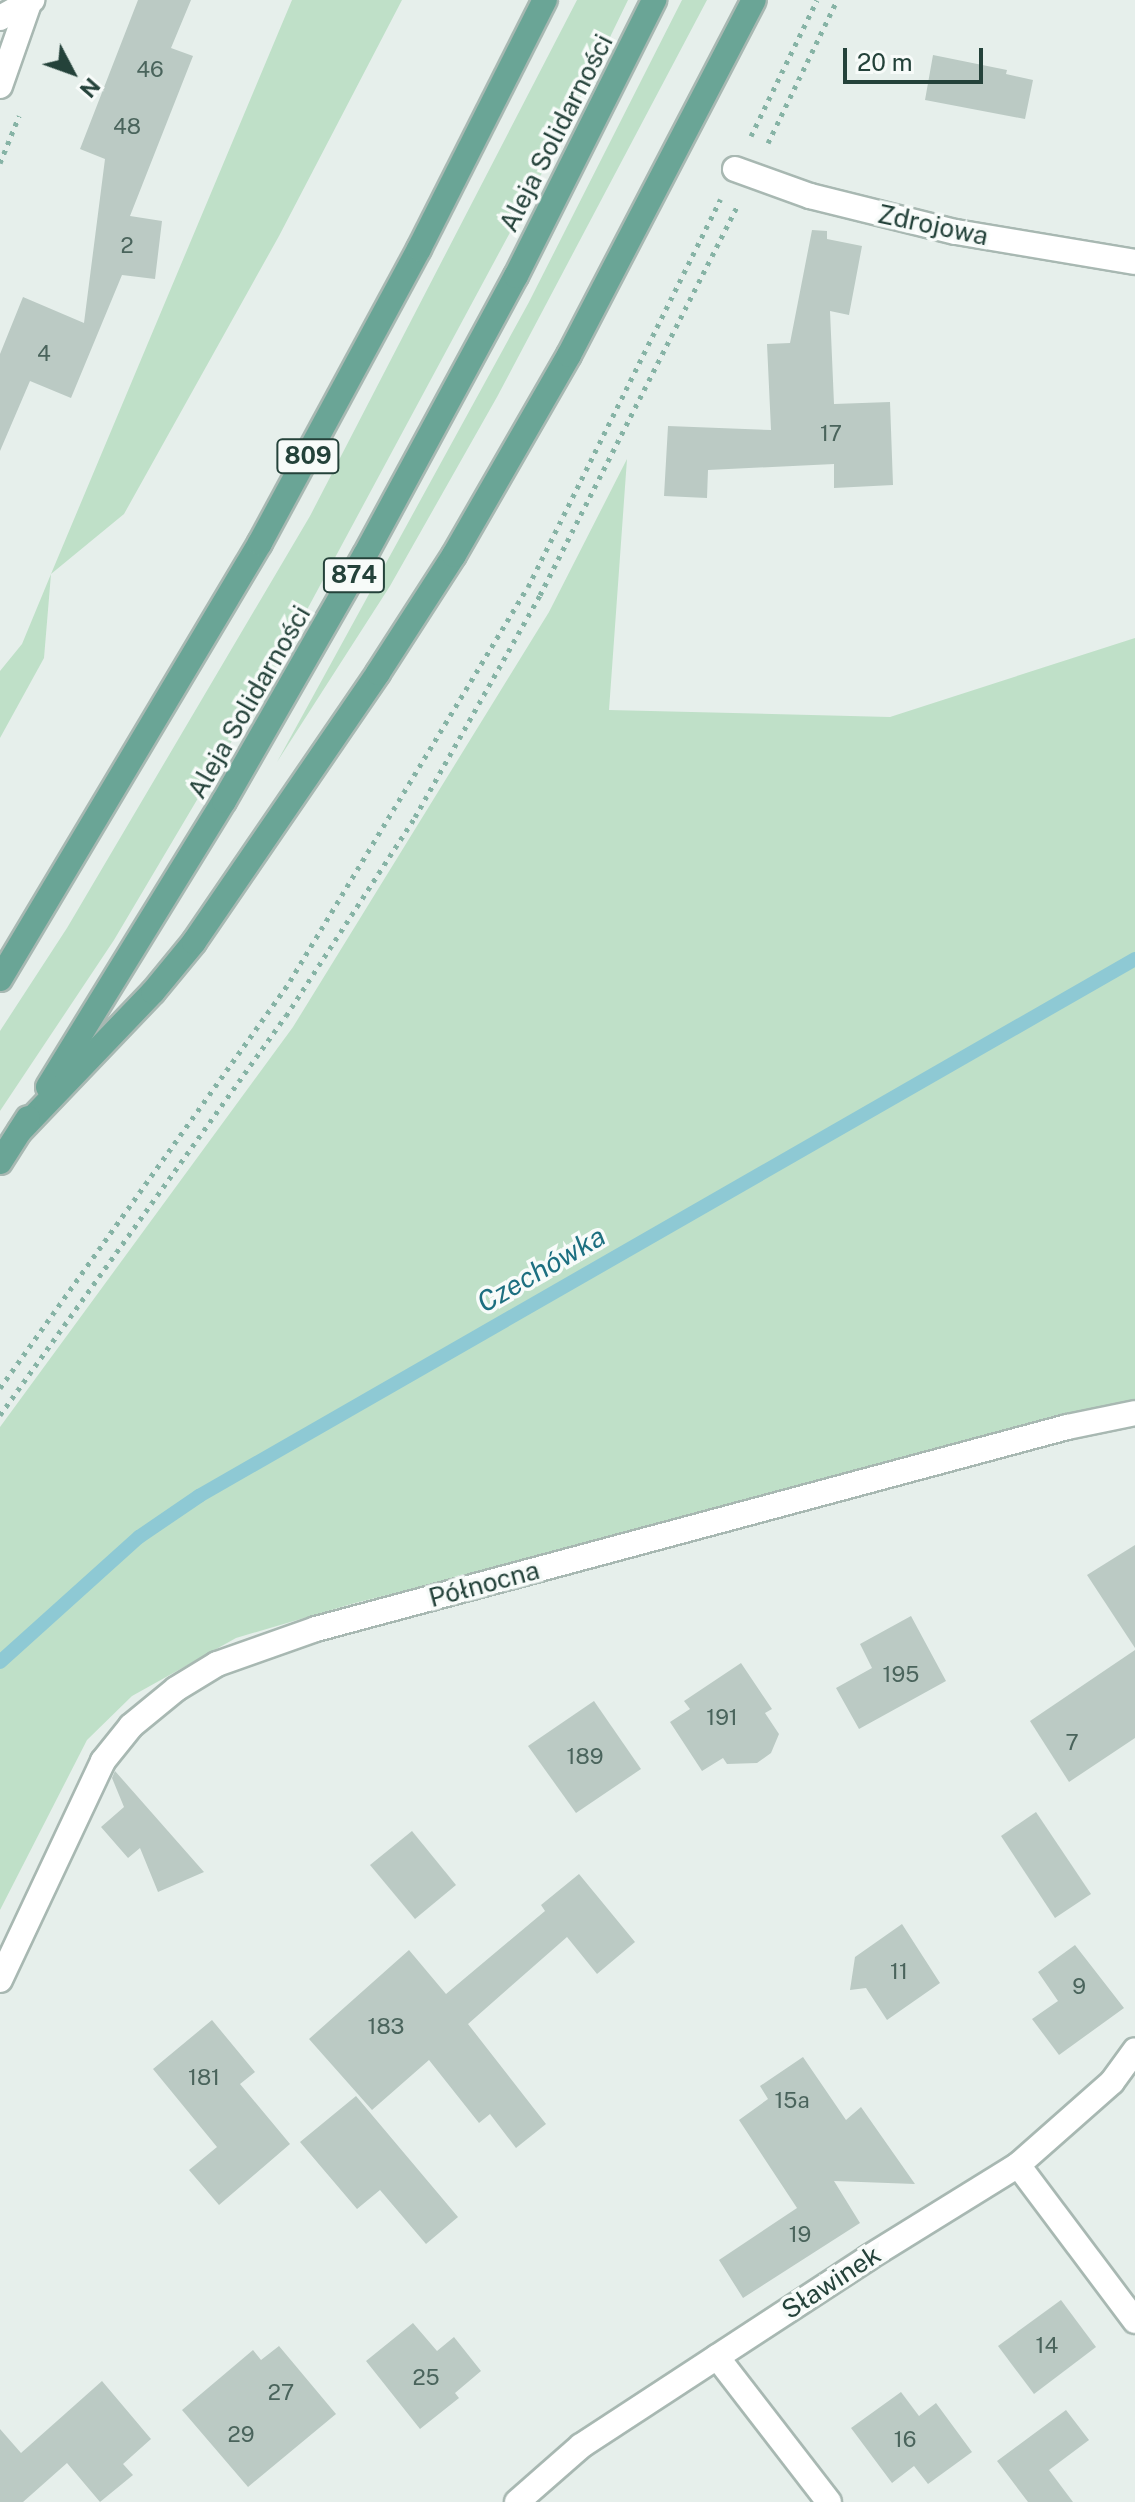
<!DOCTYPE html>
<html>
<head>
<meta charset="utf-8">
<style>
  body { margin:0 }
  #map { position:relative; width:1135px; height:2502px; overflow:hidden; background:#e6efeb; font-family:"Public Sans",sans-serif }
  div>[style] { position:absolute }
  .green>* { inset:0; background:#bfe0c8 }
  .stream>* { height:14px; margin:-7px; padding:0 7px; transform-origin:7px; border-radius:7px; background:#8ec9d4 }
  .building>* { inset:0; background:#bbcac4 }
  .path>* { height:5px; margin-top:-2.5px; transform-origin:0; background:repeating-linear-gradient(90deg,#86b3a5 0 4px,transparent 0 10px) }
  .roads { filter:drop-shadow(2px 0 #a8b8b2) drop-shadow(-2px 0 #a8b8b2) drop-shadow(0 2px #a8b8b2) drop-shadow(0 -2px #a8b8b2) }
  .minor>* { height:24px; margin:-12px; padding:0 12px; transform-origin:12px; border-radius:12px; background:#fff }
  .major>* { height:24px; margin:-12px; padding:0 12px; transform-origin:12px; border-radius:12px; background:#6aa596 }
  span { translate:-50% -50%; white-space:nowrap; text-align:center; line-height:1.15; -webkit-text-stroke:7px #f7fbf9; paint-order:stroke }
  .number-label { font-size:22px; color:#4a645c }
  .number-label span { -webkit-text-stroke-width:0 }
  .shield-label span { padding:2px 6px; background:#f7fbf9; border:2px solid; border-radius:6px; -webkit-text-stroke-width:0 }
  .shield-label { font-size:24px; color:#24423a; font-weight:700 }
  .street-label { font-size:26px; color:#24423a }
  .water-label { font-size:28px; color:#1c6f80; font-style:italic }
  .north { position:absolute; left:32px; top:32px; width:80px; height:80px; -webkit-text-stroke:6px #f7fbf9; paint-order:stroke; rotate:131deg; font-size:22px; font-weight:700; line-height:32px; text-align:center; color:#24423a }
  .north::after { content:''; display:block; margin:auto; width:28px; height:36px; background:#24423a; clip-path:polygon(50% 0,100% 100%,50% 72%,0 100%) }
  .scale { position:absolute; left:843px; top:48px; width:140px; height:36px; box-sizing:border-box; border:4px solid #24423a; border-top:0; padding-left:10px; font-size:24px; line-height:28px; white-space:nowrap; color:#24423a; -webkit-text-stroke:6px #f7fbf9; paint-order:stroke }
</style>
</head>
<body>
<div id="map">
  <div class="green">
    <div style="clip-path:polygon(292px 0,402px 0,279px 236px,124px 514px,51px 574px,44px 658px,0 738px,0 671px,22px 644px,51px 574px)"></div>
    <div style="clip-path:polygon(577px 0,628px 0,563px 134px,281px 658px,114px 940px,0 1111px,0 1031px,67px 928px,310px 516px)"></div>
    <div style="clip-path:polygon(682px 0,707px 0,497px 397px,390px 586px,277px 762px,529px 302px)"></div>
    <div style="clip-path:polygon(627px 459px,609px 710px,890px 717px,1135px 638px,1135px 1409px,355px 1603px,236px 1638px,132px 1696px,87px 1740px,0 1910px,0 1427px,293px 1027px,549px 612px)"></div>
  </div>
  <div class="stream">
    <div style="left:0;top:1662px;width:187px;rotate:-42deg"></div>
    <div style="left:139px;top:1537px;width:73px;rotate:-34.3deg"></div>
    <div style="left:199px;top:1496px;width:1079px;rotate:-29.84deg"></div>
  </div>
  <div class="building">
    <div style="clip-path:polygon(138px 0,191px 0,171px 48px,193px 56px,130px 216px,162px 221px,155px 279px,122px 275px,71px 398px,30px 381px,0 451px,0 354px,23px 297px,84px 323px,105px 159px,80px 149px)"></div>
    <div style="clip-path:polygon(933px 55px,1007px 70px,1006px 74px,1033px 80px,1025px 119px,925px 100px)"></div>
    <div style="clip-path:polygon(812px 230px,827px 231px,827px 239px,862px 246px,849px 315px,830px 311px,834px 404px,890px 402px,893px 485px,834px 488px,834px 464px,708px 470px,707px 498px,664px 496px,668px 426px,771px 430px,767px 344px,790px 343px)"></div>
    <div style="clip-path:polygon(1135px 1545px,1135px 1648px,1087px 1575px)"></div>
    <div style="clip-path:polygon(911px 1616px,946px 1681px,859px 1729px,836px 1688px,872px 1668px,860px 1644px)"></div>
    <div style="clip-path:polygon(1135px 1650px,1135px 1738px,1069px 1782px,1030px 1721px)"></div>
    <div style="clip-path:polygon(741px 1663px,772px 1709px,765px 1713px,779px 1734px,771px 1753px,757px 1763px,727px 1764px,723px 1758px,702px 1771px,670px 1722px,690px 1709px,684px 1701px)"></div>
    <div style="clip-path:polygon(594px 1701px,641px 1769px,576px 1813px,528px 1746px)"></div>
    <div style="clip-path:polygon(115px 1771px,204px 1872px,158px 1892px,140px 1848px,128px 1858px,101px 1827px,124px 1807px,112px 1778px)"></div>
    <div style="clip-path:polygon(1036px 1812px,1091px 1894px,1055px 1918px,1001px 1836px)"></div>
    <div style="clip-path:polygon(412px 1831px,456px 1885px,415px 1919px,370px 1865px)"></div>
    <div style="clip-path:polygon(579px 1874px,635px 1942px,597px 1974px,567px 1937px,468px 2024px,546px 2124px,516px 2148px,490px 2114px,479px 2123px,429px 2060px,372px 2110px,309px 2039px,409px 1950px,446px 1994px,545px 1911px,541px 1905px)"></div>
    <div style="clip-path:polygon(902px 1924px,940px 1983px,887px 2020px,866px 1988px,850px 1990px,855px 1957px)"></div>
    <div style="clip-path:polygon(1075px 1945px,1124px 2008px,1059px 2055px,1032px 2019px,1058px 2001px,1038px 1972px)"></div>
    <div style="clip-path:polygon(212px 2020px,255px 2072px,240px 2084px,290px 2144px,219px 2205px,189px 2170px,217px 2147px,153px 2069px)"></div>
    <div style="clip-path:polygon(803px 2057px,846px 2120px,861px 2107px,915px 2184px,834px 2181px,860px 2223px,743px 2298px,719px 2260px,797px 2208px,739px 2120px,768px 2099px,760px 2086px)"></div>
    <div style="clip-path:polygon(356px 2096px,458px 2217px,426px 2244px,380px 2190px,357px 2209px,300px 2142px)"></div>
    <div style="clip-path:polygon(1061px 2300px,1096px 2347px,1034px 2394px,998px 2346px)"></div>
    <div style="clip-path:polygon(413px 2323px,437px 2351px,454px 2337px,481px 2371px,455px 2393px,459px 2398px,420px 2429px,366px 2361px)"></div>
    <div style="clip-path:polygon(279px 2346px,336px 2414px,248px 2487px,182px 2410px,253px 2350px,261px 2360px)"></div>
    <div style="clip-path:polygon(102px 2381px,151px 2439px,123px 2464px,133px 2475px,100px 2502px,67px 2463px,23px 2502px,0 2502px,0 2429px,21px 2453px)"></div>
    <div style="clip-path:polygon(901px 2392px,919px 2416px,936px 2403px,972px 2452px,928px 2484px,914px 2466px,892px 2483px,851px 2428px)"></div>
    <div style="clip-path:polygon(1066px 2410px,1089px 2440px,1049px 2470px,1073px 2502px,1028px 2502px,997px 2461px)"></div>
  </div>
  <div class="path">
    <div style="left:751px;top:136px;width:151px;rotate:-64.1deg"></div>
    <div style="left:768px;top:143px;width:159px;rotate:-64.2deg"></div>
    <div style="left:0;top:163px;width:51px;rotate:-68deg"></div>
    <div style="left:0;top:1388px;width:500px;rotate:-54.5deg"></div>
    <div style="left:290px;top:981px;width:460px;rotate:-58.9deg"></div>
    <div style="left:528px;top:587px;width:433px;rotate:-63.6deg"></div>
    <div style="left:0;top:1415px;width:491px;rotate:-54.4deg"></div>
    <div style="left:286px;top:1016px;width:237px;rotate:-57deg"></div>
    <div style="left:415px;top:817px;width:255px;rotate:-60.6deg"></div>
    <div style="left:540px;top:595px;width:436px;rotate:-63.1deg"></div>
  </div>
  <div class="roads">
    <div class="minor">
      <div style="left:0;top:18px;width:37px;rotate:-29deg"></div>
      <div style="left:0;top:86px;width:88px;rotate:-70.7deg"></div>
      <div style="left:735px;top:169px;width:80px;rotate:19.8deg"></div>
      <div style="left:810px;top:196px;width:150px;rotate:13.9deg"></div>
      <div style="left:956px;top:232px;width:181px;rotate:9.5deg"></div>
      <div style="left:0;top:1980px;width:242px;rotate:-64.8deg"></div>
      <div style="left:103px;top:1761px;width:45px;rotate:-51.3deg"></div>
      <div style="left:131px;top:1726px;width:58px;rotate:-39.4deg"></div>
      <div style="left:176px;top:1689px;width:48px;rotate:-31.4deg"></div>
      <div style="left:217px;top:1664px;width:105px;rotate:-19.5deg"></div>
      <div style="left:316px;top:1629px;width:778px;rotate:-15.05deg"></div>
      <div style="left:1067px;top:1427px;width:69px;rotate:-11.6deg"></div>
      <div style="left:1018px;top:2165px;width:195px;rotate:53.1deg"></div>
      <div style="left:717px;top:2357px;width:183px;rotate:52.3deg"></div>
      <div style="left:517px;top:2502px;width:85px;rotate:-41.2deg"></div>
      <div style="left:581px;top:2446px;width:343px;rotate:-33.2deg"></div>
      <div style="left:868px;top:2258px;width:176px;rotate:-31.8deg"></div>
      <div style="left:1018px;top:2165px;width:125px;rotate:-41.4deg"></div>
      <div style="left:1112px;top:2082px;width:39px;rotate:-54deg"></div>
    </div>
    <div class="major">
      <div style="left:0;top:979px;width:508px;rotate:-59.19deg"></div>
      <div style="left:260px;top:543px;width:334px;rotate:-61.6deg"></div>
      <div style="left:419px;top:249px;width:279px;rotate:-63.2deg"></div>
      <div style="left:48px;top:1087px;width:336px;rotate:-58.4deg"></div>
      <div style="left:224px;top:801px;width:284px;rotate:-60.2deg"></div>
      <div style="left:365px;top:555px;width:317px;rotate:-61.6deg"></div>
      <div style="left:516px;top:276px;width:309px;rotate:-63.4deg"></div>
      <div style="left:20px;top:1131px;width:192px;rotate:-46.3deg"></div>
      <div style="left:153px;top:992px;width:65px;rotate:-50.6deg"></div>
      <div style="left:194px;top:942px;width:326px;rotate:-55.6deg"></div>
      <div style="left:378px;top:673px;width:140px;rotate:-57.2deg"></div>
      <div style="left:454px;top:555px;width:231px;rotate:-60.1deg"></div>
      <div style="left:569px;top:355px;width:400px;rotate:-62.5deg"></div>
      <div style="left:0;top:1162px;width:52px;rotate:-57.5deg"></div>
    </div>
  </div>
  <div class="number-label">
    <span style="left:150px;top:70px">46</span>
    <span style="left:127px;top:127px">48</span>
    <span style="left:127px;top:246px">2</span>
    <span style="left:44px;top:354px">4</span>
    <span style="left:831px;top:434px">17</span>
    <span style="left:901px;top:1675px">195</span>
    <span style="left:722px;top:1718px">191</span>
    <span style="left:1072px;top:1743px">7</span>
    <span style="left:585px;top:1757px">189</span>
    <span style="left:899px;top:1972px">11</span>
    <span style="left:1079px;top:1987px">9</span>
    <span style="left:386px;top:2027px">183</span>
    <span style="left:204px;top:2078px">181</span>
    <span style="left:792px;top:2101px">15a</span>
    <span style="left:800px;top:2235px">19</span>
    <span style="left:1047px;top:2346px">14</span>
    <span style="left:426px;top:2378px">25</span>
    <span style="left:281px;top:2393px">27</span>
    <span style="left:241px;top:2435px">29</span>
    <span style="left:905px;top:2440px">16</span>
  </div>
  <div class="shield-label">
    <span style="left:308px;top:456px">809</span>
    <span style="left:354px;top:575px">874</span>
  </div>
  <div class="street-label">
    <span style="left:556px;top:133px;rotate:-63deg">Aleja Solidarności</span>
    <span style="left:933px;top:225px;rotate:12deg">Zdrojowa</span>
    <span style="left:249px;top:702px;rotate:-60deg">Aleja Solidarności</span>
    <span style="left:484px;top:1584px;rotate:-15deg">Północna</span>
    <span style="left:831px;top:2282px;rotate:-33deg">Sławinek</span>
  </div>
  <div class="water-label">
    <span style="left:541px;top:1269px;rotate:-30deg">Czechówka</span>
  </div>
  <div class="north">N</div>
  <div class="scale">20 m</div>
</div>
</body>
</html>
